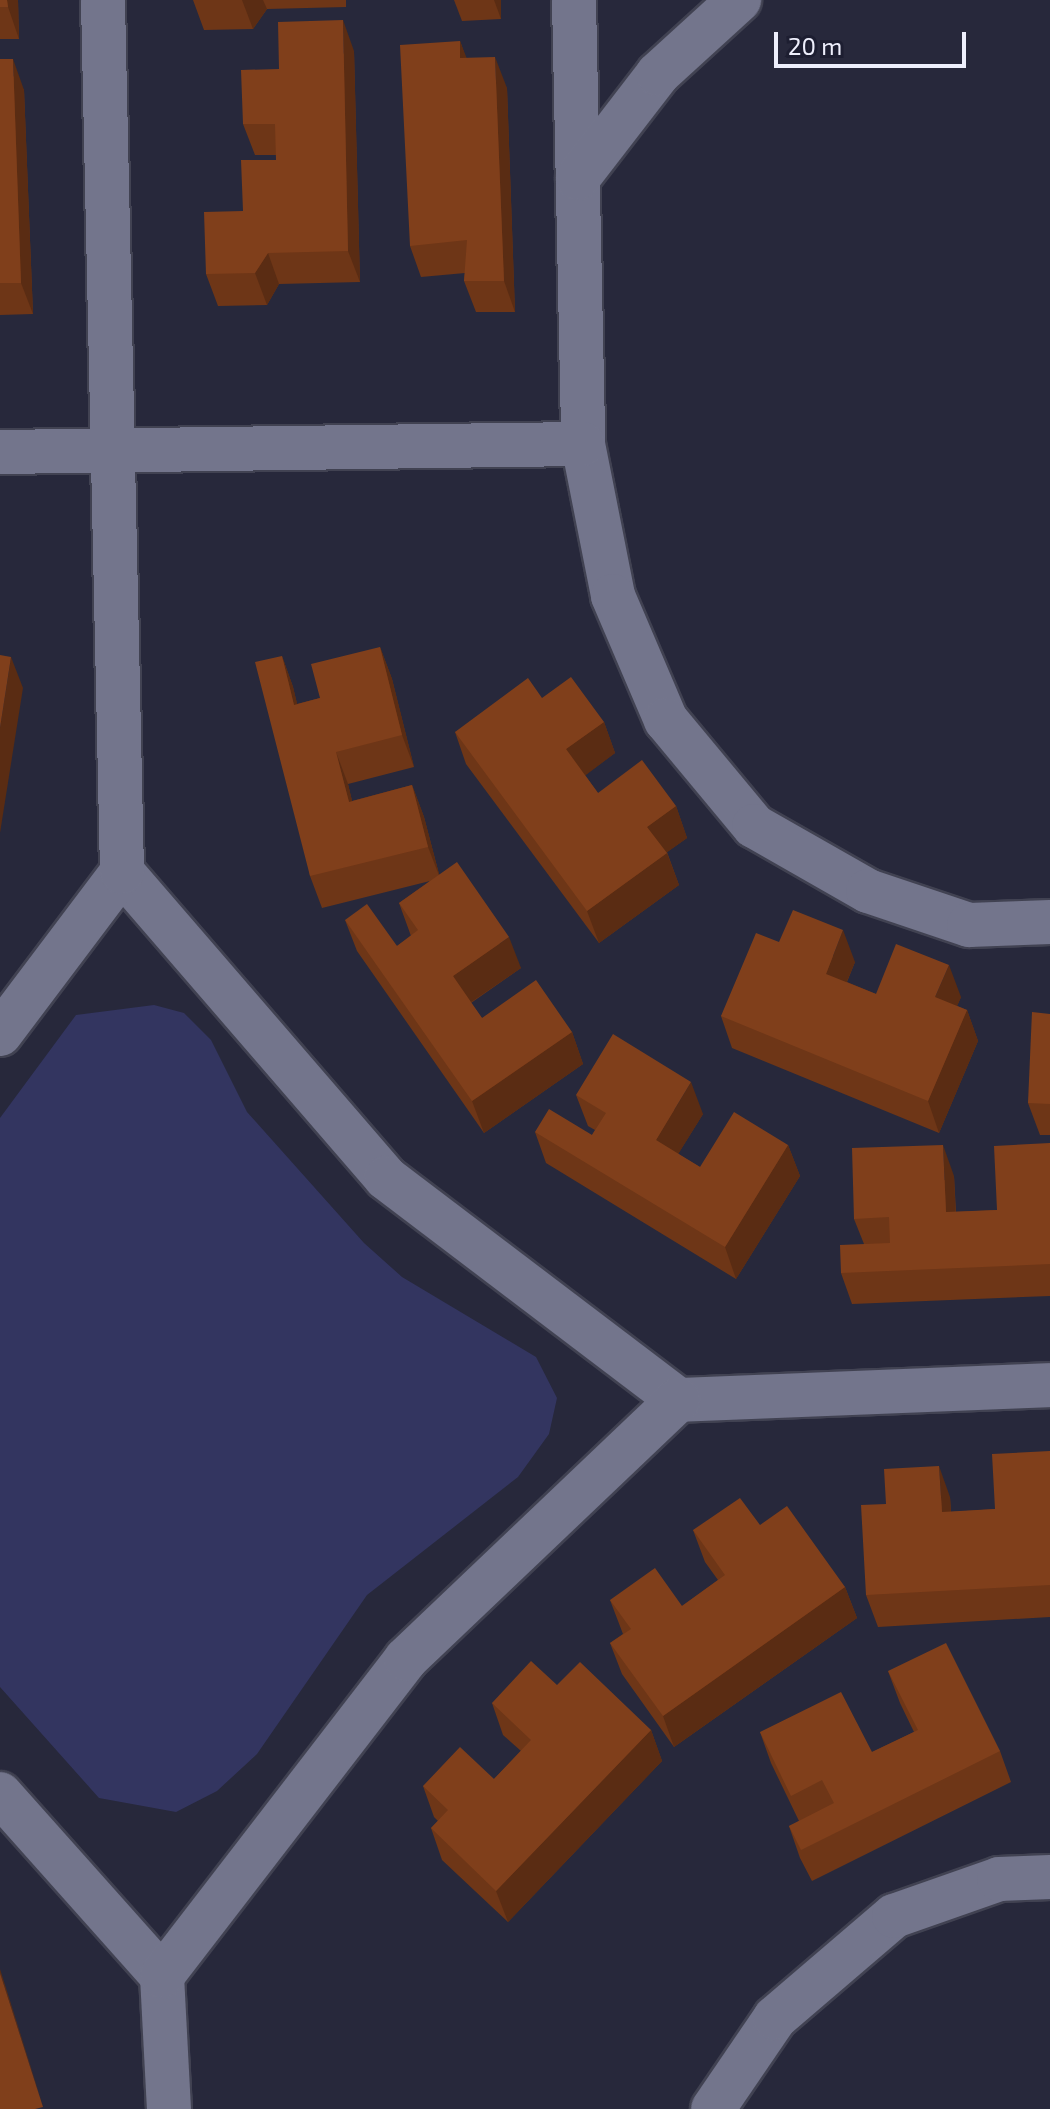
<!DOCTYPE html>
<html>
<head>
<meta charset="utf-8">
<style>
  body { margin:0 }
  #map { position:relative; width:1050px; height:2109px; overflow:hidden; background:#27283b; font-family:"Exo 2",sans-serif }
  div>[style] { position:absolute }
  .green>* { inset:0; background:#333560 }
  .roads { filter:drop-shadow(2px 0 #414252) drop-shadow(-2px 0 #414252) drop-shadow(0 2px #414252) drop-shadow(0 -2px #414252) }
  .minor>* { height:44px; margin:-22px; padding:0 22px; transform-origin:22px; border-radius:22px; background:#73758c }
  .wall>* { inset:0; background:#6e3617 }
  .shaded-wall>* { inset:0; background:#5a2c13 }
  .building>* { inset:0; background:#803f1b }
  span { translate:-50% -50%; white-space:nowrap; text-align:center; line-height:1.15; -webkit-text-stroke:6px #1d1e31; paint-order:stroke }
  .scale { position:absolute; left:774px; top:32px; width:192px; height:36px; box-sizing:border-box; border:4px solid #eeeffc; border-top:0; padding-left:10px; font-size:24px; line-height:28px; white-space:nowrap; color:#eeeffc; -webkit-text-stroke:6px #1d1e31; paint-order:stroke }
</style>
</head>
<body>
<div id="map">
  <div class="green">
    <div style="clip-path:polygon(154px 1005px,184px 1013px,211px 1040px,247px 1112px,364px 1243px,402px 1277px,536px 1357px,557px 1398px,549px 1434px,518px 1477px,367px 1595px,257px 1754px,217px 1791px,176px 1812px,99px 1798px,0 1687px,0 1118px,76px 1015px)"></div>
  </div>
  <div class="roads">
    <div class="minor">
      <div style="left:574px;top:0;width:444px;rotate:88.8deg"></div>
      <div style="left:583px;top:444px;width:155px;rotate:78.8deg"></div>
      <div style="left:613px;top:596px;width:135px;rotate:66.9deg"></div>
      <div style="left:666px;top:720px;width:138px;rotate:50.3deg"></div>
      <div style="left:754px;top:826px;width:131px;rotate:29.7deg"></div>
      <div style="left:868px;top:891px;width:107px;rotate:18.6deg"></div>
      <div style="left:969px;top:925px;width:81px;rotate:-2.1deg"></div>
      <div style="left:578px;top:178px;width:131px;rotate:-52.4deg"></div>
      <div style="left:658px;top:74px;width:110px;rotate:-42.4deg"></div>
      <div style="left:0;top:452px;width:583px;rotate:-0.79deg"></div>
      <div style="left:122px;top:872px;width:404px;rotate:49.2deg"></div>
      <div style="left:386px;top:1178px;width:367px;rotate:37.2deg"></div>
      <div style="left:678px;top:1400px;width:372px;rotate:-2.3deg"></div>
      <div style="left:0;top:1034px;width:203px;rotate:-53deg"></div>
      <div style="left:122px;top:872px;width:872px;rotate:-91.25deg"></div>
      <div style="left:0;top:1794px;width:244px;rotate:48.3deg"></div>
      <div style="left:162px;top:1976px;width:133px;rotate:87deg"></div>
      <div style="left:162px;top:1976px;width:400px;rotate:-52.4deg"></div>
      <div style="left:406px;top:1659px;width:376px;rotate:-43.6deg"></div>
      <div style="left:713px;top:2109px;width:110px;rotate:-55.7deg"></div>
      <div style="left:775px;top:2018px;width:157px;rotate:-40.6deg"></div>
      <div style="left:894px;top:1916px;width:111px;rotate:-19.4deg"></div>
      <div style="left:999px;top:1879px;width:51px;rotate:-2.2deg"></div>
    </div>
  </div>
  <div class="wall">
    <div style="clip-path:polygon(0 0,18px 0,19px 39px,0 39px)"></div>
    <div style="clip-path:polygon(193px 0,346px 0,346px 7px,267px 9px,253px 29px,204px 30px)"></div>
    <div style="clip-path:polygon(454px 0,501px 0,501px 19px,462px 21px)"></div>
    <div style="clip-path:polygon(460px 41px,466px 58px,507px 88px,515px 312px,476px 312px,464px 281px,465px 273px,421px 277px,410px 246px)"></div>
    <div style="clip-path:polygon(354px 51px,360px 282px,279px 284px,267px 305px,218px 306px,206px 274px,243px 211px,276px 160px,276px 155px,255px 155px,243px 124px,279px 69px)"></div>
    <div style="clip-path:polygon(0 59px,24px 90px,33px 314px,0 315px)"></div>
    <div style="clip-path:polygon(380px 647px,392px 679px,414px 767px,348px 784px,352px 801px,412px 785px,424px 817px,439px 874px,521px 968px,471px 1003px,482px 1018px,572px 1032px,583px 1064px,484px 1133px,357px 951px,345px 920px,397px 946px,411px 936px,399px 903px,430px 881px,322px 908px,310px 876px,282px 656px,293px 687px,297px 704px,320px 698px)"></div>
    <div style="clip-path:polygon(542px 698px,604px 722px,615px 753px,585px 775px,598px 793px,676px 806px,687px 838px,667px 852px,679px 885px,599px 943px,466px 764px,455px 732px)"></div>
    <div style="clip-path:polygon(779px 942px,855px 962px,847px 982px,876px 994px,961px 997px,957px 1006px,967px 1010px,978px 1041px,939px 1133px,732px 1048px,721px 1016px)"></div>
    <div style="clip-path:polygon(1050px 1014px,1050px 1135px,1040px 1135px,1028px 1103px)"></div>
    <div style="clip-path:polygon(576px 1095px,703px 1114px,678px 1154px,700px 1167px,788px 1145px,800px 1176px,736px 1279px,546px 1163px,535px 1132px,592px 1135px,595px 1130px,588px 1126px)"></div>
    <div style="clip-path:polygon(1050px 1143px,1050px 1296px,852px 1304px,841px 1273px,864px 1244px,854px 1219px,954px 1176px,956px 1212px,997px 1210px)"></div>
    <div style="clip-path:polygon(1050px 1452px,1050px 1617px,878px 1627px,866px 1595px,886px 1504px,950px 1497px,951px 1512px,995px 1509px)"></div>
    <div style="clip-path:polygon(760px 1525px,845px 1587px,857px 1618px,674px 1747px,622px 1674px,610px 1643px,623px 1634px,610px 1600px,682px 1606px,718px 1580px,705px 1562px,693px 1530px)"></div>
    <div style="clip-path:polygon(888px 1671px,1000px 1751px,1011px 1782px,812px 1881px,800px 1858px,789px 1826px,799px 1821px,771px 1763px,760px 1732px,872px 1752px,914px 1732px,900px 1703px)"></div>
    <div style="clip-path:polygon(557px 1685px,651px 1730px,662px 1761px,508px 1922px,442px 1860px,431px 1828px,438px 1821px,434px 1817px,423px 1786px,494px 1779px,521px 1751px,503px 1735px,492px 1703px)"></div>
  </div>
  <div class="shaded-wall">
    <div style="clip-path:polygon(7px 0,18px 0,19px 39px,8px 7px)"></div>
    <div style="clip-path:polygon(242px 0,263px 0,267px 9px,253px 29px)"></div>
    <div style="clip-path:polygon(494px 0,501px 0,501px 19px)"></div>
    <div style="clip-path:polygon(343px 20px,354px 51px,360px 282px,348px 251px)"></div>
    <div style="clip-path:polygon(460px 41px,472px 72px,460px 58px)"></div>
    <div style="clip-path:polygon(495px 57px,507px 88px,515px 312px,504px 281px)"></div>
    <div style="clip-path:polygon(13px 59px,24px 90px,33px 314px,21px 283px)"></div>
    <div style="clip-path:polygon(268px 253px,279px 284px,267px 305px,255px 273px)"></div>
    <div style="clip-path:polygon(380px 647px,392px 679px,414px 767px,402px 735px)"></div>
    <div style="clip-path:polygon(282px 656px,293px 687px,305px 736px,294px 705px)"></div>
    <div style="clip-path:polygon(11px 657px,23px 688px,0 833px,0 728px)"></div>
    <div style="clip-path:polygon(604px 722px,615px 753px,578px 781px,566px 749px)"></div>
    <div style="clip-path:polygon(336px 752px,348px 784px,360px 834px,349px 802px)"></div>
    <div style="clip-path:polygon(412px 785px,424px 817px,440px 878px,428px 847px)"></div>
    <div style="clip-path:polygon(676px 806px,687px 838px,659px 858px,647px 827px)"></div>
    <div style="clip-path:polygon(667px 853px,679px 885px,599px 943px,587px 911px)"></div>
    <div style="clip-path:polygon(843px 930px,855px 962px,837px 1005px,826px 974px)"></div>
    <div style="clip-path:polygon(509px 937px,521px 968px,464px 1007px,453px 976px)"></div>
    <div style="clip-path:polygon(949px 965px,961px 997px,947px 1029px,935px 997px)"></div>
    <div style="clip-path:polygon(967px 1010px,978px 1041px,939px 1133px,928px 1101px)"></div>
    <div style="clip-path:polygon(572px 1032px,583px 1064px,484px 1133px,472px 1101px)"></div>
    <div style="clip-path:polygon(691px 1082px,703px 1114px,667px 1172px,656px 1140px)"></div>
    <div style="clip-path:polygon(788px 1145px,800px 1176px,736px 1279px,725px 1247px)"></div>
    <div style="clip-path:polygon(943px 1145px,954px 1176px,957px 1244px,946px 1212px)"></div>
    <div style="clip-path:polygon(939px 1466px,950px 1497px,953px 1544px,942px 1512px)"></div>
    <div style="clip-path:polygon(845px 1587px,857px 1618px,674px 1747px,663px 1716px)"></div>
    <div style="clip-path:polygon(651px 1730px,662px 1761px,508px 1922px,496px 1891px)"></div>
    <div style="clip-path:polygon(0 1969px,44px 2109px,0 1973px)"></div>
  </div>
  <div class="building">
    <div style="clip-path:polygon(0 0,7px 0,8px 7px,0 7px)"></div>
    <div style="clip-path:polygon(343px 20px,348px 251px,268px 253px,255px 273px,206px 274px,204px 212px,243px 211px,241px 160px,276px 160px,275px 124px,243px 124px,241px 70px,279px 69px,278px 22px)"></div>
    <div style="clip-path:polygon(460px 41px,460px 58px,495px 57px,504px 281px,464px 281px,467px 240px,410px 246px,400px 45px)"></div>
    <div style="clip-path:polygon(0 59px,13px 59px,21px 283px,0 283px)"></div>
    <div style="clip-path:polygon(380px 647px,402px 735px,336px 752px,349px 802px,412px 785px,428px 847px,310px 876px,255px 662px,282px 656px,294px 705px,320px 698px,311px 664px)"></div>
    <div style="clip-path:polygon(0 655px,11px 657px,0 728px)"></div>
    <div style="clip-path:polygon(571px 677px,604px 722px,566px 749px,598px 793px,642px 760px,676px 806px,647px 827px,667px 853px,587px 911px,455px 732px,528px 678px,542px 698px)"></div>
    <div style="clip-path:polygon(457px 862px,509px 937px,453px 976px,482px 1018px,536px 980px,572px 1032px,472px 1101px,345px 920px,367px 904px,397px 946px,418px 930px,399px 903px)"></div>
    <div style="clip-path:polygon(793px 910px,843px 930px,826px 974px,876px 994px,896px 944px,949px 965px,935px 997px,967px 1010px,928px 1101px,721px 1016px,756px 933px,779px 942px)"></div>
    <div style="clip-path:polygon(1032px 1012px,1050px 1014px,1050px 1104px,1028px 1103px)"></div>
    <div style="clip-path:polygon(613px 1034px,691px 1082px,656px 1140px,700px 1167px,734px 1112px,788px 1145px,725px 1247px,535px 1132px,549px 1109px,592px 1135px,606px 1113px,576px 1095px)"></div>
    <div style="clip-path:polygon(1050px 1143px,1050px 1264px,841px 1273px,840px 1245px,890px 1243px,889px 1217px,854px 1219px,852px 1148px,943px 1145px,946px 1212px,997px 1210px,994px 1146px)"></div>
    <div style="clip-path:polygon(1050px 1451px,1050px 1585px,866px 1595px,861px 1505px,886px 1504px,884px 1469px,939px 1466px,942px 1512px,995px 1509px,992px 1454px)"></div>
    <div style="clip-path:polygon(740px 1498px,760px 1525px,787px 1506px,845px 1587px,663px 1716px,610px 1643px,631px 1629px,610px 1600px,655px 1568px,682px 1606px,725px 1575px,693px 1530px)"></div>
    <div style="clip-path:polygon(946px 1643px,1000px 1751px,801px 1850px,789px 1826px,834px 1803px,822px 1780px,791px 1796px,760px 1732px,841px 1692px,872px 1752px,918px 1730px,888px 1671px)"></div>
    <div style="clip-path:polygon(531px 1661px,557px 1685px,580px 1662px,651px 1730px,496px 1891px,431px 1828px,448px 1810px,423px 1786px,460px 1747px,494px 1779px,531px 1740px,492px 1703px)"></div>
    <div style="clip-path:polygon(0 1973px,43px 2107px,35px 2109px,0 2109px)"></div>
  </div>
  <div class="scale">20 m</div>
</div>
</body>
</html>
